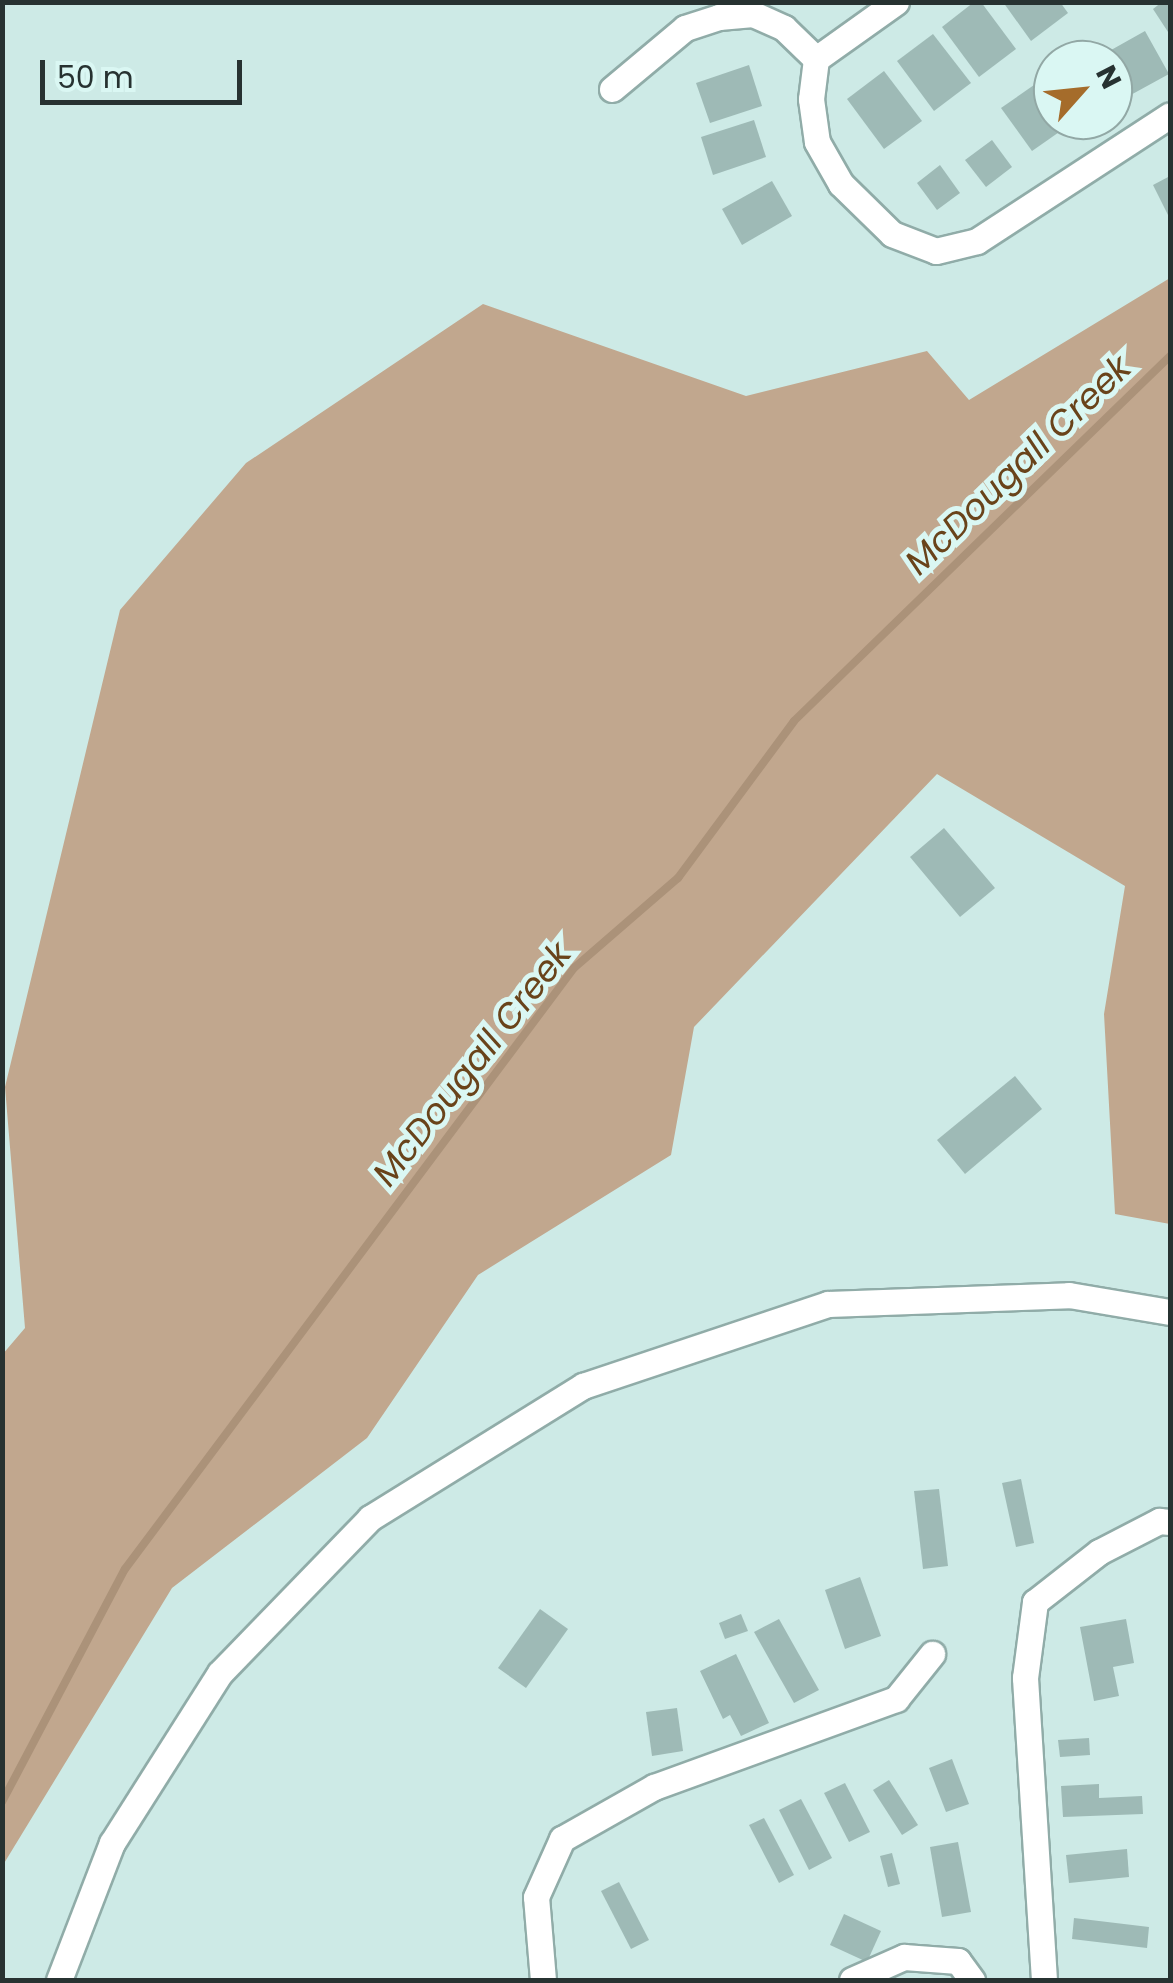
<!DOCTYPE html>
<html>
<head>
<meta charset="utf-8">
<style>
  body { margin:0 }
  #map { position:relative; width:1173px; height:1983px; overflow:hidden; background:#cdeae6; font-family:Poppins,sans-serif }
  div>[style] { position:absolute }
  .forest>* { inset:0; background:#c1a78e }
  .stream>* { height:8px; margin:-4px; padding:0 4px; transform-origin:4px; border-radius:4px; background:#ab9279 }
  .building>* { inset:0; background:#9ebab6 }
  .roads { filter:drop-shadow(2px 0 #90aca8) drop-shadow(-2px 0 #90aca8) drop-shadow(0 2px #90aca8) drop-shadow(0 -2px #90aca8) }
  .minor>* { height:25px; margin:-12.5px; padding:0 12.5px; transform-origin:12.5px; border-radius:12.5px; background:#fff }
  span { translate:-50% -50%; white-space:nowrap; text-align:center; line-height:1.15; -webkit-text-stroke:10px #daf7f3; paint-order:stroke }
  .water-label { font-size:35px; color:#69431a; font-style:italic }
  .frame { position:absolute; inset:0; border:5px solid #273231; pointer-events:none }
  .north { position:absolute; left:1033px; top:40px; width:100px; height:100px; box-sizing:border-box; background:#daf7f3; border:2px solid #92a8a5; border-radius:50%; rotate:63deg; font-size:28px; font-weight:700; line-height:40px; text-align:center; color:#273231 }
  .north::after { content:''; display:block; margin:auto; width:35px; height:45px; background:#a56c2b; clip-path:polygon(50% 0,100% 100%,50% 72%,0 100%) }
  .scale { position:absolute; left:40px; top:60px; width:202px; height:45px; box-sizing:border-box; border:5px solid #273231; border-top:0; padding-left:12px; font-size:30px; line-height:35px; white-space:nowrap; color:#273231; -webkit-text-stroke:8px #daf7f3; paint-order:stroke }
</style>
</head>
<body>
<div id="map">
  <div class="forest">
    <div style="clip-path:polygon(1170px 278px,1170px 1224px,1115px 1214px,1104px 1014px,1125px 886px,937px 774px,694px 1027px,671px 1155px,478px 1275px,367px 1438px,172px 1588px,3px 1865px,2px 1355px,25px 1328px,5px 1087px,120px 610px,246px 463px,483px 304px,746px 396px,927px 351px,969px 400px)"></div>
  </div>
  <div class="stream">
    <div style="left:2px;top:1802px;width:263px;rotate:-62.2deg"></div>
    <div style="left:125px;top:1569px;width:750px;rotate:-53.24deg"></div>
    <div style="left:574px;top:968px;width:138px;rotate:-40.9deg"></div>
    <div style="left:678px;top:878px;width:195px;rotate:-53.5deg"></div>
    <div style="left:794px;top:721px;width:524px;rotate:-44.15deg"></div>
  </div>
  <div class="building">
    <div style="clip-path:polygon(974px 2px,981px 2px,1016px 49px,979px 77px,942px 27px)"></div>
    <div style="clip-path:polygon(1003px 2px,1060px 2px,1068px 13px,1031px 41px)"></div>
    <div style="clip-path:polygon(1162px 2px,1170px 2px,1170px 35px,1153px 9px)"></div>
    <div style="clip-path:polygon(1145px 31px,1169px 74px,1127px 97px,1113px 60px,1104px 54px)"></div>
    <div style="clip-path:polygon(933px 34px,971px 83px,934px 111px,897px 61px)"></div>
    <div style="clip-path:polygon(749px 65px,762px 106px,710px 123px,696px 83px)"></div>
    <div style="clip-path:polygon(884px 71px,922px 121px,884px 149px,847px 99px)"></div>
    <div style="clip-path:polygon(1034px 85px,1065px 128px,1032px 151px,1001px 108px)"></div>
    <div style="clip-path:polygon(754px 120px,766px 157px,713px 175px,701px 137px)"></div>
    <div style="clip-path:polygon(992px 140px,1012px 167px,986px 187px,965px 160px)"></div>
    <div style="clip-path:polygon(940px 165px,960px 193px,937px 210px,917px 183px)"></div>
    <div style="clip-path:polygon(1170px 176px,1170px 219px,1153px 185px)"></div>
    <div style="clip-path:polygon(772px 181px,792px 216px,742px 245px,722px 209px)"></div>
    <div style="clip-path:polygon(944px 828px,995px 888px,960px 917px,910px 857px)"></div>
    <div style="clip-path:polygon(1015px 1076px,1042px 1109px,965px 1174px,937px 1140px)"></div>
    <div style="clip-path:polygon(1021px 1479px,1034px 1543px,1016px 1547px,1002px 1483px)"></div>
    <div style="clip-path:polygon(939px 1489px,948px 1566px,923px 1569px,914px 1491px)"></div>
    <div style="clip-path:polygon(860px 1577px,881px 1636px,845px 1649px,825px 1590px)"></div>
    <div style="clip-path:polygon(540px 1609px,568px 1629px,526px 1688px,498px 1668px)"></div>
    <div style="clip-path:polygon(741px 1614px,748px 1631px,725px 1639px,719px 1623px)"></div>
    <div style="clip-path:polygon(779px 1619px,819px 1690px,794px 1703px,754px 1632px)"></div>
    <div style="clip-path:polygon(1126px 1619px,1134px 1663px,1113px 1667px,1119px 1696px,1094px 1701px,1080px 1627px)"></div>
    <div style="clip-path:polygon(736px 1654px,769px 1723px,741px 1736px,730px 1715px,723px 1719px,700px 1671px)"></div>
    <div style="clip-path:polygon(677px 1708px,683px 1751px,652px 1756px,646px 1712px)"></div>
    <div style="clip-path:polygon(1089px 1738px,1090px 1755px,1060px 1757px,1058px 1740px)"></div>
    <div style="clip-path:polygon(952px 1759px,969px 1804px,946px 1812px,929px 1768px)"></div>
    <div style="clip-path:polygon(889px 1780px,918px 1825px,902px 1835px,873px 1790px)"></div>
    <div style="clip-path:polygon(845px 1783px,870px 1832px,849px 1842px,824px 1793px)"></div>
    <div style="clip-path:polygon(1099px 1784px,1099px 1798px,1142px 1796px,1143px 1814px,1063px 1817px,1061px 1786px)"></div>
    <div style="clip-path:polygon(801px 1799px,832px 1858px,809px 1870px,779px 1810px)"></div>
    <div style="clip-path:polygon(764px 1818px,794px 1875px,779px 1883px,749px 1825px)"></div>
    <div style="clip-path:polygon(958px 1842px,971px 1912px,942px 1917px,930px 1847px)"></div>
    <div style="clip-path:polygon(1127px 1849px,1129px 1877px,1069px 1883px,1066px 1855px)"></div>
    <div style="clip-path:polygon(892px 1853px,900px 1884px,888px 1887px,880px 1856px)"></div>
    <div style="clip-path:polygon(619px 1882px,649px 1940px,631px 1949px,601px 1891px)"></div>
    <div style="clip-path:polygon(844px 1914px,881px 1931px,867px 1962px,830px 1945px)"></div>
    <div style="clip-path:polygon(1074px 1918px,1149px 1927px,1147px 1948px,1072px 1939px)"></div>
  </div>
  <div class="roads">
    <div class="minor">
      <div style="left:896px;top:2px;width:98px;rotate:144.5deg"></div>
      <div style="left:816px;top:59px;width:40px;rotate:97.1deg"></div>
      <div style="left:811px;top:99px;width:43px;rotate:82.1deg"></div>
      <div style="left:817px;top:142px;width:48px;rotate:60.3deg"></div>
      <div style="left:841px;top:184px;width:71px;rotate:44.4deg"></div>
      <div style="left:892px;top:234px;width:47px;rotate:21.1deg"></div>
      <div style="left:936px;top:251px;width:42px;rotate:-13.7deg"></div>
      <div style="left:977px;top:241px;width:230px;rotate:-33.1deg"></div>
      <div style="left:612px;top:89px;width:95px;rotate:-39.9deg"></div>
      <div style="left:685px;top:28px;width:36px;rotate:-18deg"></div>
      <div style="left:719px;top:17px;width:34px;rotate:-5deg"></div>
      <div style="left:753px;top:14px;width:34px;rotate:24deg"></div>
      <div style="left:784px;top:28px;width:45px;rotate:44.1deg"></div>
      <div style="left:59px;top:1980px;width:147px;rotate:-68.9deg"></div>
      <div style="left:112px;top:1843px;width:201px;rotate:-57.6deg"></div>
      <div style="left:220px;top:1673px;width:216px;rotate:-45.9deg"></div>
      <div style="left:370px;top:1518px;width:251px;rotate:-31.8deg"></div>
      <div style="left:583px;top:1386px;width:258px;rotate:-18.5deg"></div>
      <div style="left:828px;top:1304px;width:241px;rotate:-2.1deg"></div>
      <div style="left:1069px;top:1295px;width:102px;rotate:9.6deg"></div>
      <div style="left:543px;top:1980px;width:83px;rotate:-94.8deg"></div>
      <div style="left:536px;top:1897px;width:64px;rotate:-65.9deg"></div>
      <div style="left:562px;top:1839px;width:106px;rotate:-29.5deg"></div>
      <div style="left:654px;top:1787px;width:258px;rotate:-20deg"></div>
      <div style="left:896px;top:1699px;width:58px;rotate:-51.3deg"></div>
      <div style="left:852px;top:1980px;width:57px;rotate:-23.9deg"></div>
      <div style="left:904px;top:1957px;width:54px;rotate:4.2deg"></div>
      <div style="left:958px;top:1961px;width:24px;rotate:54deg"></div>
      <div style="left:1044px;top:1980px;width:303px;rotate:-93.6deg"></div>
      <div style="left:1025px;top:1678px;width:77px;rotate:-82.5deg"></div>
      <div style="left:1035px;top:1602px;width:81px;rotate:-38deg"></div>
      <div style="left:1099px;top:1552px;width:68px;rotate:-27.3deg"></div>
      <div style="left:1159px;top:1521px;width:11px;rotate:5deg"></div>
    </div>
  </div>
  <div class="water-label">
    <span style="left:1018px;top:465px;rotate:-44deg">McDougall Creek</span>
    <span style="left:472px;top:1064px;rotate:-52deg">McDougall Creek</span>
  </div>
  <div class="frame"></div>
  <div class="north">N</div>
  <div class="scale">50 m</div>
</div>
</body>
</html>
